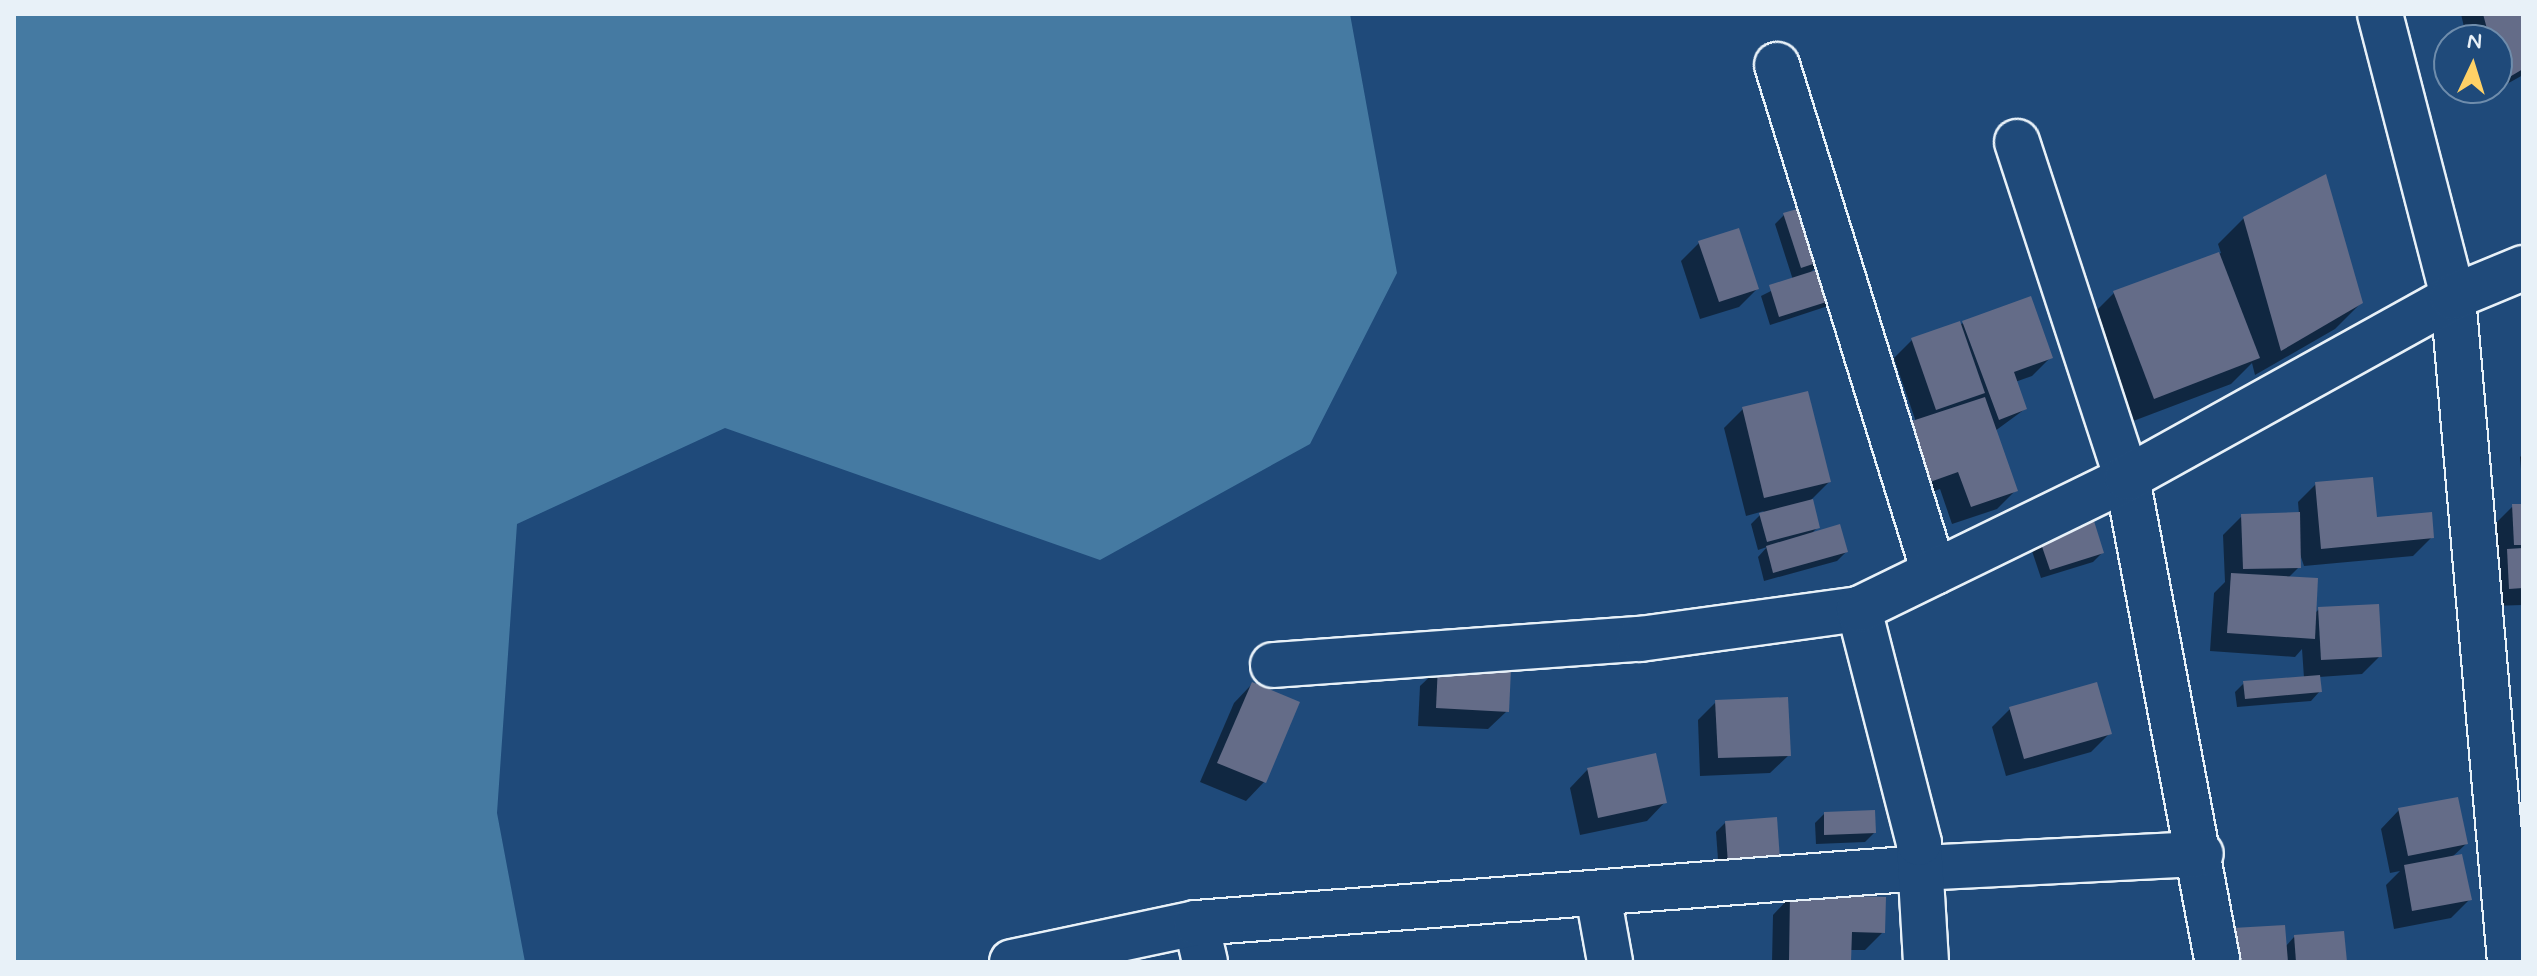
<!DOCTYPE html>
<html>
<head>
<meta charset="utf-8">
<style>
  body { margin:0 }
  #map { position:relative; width:2537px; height:976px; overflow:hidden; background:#1f4a7a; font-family:Mynerve,sans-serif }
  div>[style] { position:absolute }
  .water>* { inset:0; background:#457aa2 }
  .shadow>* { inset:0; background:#0007 }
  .building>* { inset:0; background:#646c88 }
  .roads { filter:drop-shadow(2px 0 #e8f1f8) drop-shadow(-2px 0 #e8f1f8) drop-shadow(0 2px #e8f1f8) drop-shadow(0 -2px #e8f1f8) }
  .minor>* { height:44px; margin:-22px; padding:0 22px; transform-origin:22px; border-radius:22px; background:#1f4a7a }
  span { translate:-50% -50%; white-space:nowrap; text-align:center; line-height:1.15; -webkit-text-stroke:6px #1f4a7a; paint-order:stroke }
  .frame { position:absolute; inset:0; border:16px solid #e8f1f8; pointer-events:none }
  .north { position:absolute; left:2433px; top:24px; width:80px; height:80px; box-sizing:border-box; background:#1f4a7a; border:2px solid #6f8dac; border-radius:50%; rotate:4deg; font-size:22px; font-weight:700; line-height:32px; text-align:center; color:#e8f1f8 }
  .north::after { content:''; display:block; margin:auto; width:28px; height:36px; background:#ffd166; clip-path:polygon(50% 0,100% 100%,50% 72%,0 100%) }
</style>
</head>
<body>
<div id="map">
  <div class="water">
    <div style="clip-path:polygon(14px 14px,1350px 14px,1397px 273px,1310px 444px,1100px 560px,725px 428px,517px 524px,497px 813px,525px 962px,14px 962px)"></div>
  </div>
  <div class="shadow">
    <div style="clip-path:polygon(2461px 14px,2523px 14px,2523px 75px,2482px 98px,2480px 88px,2497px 88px,2497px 40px,2467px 40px)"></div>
    <div style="clip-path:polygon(1784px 215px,1823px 260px,1808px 275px,1837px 297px,1828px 306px,1770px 325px,1761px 296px,1793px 280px,1775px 224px)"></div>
    <div style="clip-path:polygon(2244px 218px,2361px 303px,2335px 329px,2255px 375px,2252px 363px,2231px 384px,2128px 423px,2088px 319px,2114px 293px,2221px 253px,2218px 244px)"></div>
    <div style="clip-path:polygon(1699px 243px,1757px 289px,1739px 307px,1700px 319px,1681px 261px)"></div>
    <div style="clip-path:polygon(1964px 323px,2050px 358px,2032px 376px,2015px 382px,2025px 409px,1995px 431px,2015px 491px,1997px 509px,1952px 524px,1940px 489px,1912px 499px,1916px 422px,1894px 358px,1912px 340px)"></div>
    <div style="clip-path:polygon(1743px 409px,1829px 482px,1811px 500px,1818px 527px,1810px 535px,1846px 552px,1837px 561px,1764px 581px,1758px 557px,1767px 547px,1758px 550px,1751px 524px,1764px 511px,1746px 516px,1724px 428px)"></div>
    <div style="clip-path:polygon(2523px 454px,2523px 481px,2522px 481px,2520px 457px)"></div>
    <div style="clip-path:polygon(2316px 484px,2375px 519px,2432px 537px,2413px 556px,2304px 566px,2299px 551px,2299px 567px,2288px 578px,2314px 614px,2319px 609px,2380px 656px,2362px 674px,2319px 677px,2320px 691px,2311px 701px,2237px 707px,2235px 692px,2244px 683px,2304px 678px,2302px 649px,2295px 657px,2210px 651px,2214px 593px,2225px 582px,2223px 535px,2242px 516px,2299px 514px,2298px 502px)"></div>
    <div style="clip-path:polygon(2513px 506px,2523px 506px,2523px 605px,2491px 606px,2494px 525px)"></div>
    <div style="clip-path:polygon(2041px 539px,2102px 553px,2093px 562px,2041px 578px,2031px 548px)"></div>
    <div style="clip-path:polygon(1439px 668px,1507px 711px,1488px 729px,1418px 726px,1420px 686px)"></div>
    <div style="clip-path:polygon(1252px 684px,1297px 703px,1264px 782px,1246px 801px,1200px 782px,1234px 703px)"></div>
    <div style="clip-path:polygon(1716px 702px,1789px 755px,1770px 773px,1700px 776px,1698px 720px)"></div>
    <div style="clip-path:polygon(2010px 709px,2109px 734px,2091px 752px,2006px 776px,1992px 727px)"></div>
    <div style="clip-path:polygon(1588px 769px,1665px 802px,1647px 821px,1580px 835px,1570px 788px)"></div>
    <div style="clip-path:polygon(2399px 810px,2466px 844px,2451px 858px,2469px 900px,2451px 918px,2394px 929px,2386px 885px,2400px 871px,2390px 873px,2381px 829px)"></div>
    <div style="clip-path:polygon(1824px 814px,1874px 833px,1865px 842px,1816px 844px,1815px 823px)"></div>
    <div style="clip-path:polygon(1725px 823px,1769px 868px,1719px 873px,1716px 832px)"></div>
    <div style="clip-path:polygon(1791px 896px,1883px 932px,1865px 950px,1850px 950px,1849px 962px,1772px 962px,1773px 915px)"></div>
    <div style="clip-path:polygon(2294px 937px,2345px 962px,2217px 962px,2285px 947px)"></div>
  </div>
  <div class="building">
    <div style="clip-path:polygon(2483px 14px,2523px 14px,2523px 69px,2501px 82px,2497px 40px,2490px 40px)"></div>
    <div style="clip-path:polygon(2326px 174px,2363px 303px,2281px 351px,2243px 217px)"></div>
    <div style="clip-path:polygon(1808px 206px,1825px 260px,1801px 268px,1783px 213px)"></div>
    <div style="clip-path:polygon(1739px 228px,1759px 289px,1719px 302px,1698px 241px)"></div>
    <div style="clip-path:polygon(2219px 252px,2260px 358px,2154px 399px,2113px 291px)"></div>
    <div style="clip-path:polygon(1829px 266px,1839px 298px,1779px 317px,1769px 285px)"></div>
    <div style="clip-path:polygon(2031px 296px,2053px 358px,2014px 372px,2027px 409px,1999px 420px,1962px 321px)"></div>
    <div style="clip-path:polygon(1960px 321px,1985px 393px,1936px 410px,1911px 338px)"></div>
    <div style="clip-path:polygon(1808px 391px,1831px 482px,1764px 498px,1742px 407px)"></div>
    <div style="clip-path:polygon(1985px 397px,2018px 491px,1971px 507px,1958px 472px,1930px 482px,1909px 422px)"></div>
    <div style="clip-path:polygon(2373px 477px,2377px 517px,2432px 512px,2434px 538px,2321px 549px,2315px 482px)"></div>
    <div style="clip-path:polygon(1813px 499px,1820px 528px,1767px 542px,1759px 513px)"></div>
    <div style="clip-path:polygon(2512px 504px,2523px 504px,2523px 545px,2514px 545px)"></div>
    <div style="clip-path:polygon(2300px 512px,2301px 568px,2243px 569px,2241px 514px)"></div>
    <div style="clip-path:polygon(2094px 521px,2104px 553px,2050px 570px,2039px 538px)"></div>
    <div style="clip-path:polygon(1840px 524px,1848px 552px,1773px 573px,1766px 546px)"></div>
    <div style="clip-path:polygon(2523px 548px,2523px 588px,2509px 589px,2507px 549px)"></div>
    <div style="clip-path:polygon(2231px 573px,2318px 578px,2315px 639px,2227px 633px)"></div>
    <div style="clip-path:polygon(2379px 604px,2382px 657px,2321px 660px,2318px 607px)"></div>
    <div style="clip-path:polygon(1438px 665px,1511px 669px,1509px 712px,1436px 708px)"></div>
    <div style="clip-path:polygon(2320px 675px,2322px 692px,2245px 699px,2243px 681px)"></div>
    <div style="clip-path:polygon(1252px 682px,1300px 702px,1266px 783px,1217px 763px)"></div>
    <div style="clip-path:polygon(2097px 682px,2112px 734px,2024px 759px,2009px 707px)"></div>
    <div style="clip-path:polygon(1788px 697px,1791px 756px,1718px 758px,1715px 700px)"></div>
    <div style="clip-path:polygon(1656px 753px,1667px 803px,1598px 818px,1587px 768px)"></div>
    <div style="clip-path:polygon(2458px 797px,2468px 844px,2408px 856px,2398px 808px)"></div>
    <div style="clip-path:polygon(1875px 810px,1876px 833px,1824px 835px,1824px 812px)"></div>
    <div style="clip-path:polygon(1777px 817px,1780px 860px,1728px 864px,1725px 821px)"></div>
    <div style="clip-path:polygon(2462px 854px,2472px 900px,2412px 911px,2404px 865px)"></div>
    <div style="clip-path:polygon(1790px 894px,1886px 897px,1885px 933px,1852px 932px,1851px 962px,1789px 961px)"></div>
    <div style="clip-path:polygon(2285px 925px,2288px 962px,2236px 962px,2233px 928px)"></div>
    <div style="clip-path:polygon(2344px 931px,2347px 962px,2296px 962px,2294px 935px)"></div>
  </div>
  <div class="roads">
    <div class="minor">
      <div style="left:2380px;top:14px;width:292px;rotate:75.5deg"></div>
      <div style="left:2453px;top:297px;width:667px;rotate:85.1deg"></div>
      <div style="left:1777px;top:65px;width:531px;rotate:72.79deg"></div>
      <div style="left:2017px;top:142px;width:354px;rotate:71.9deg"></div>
      <div style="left:2127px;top:478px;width:492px;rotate:79.4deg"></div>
      <div style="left:1273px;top:665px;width:368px;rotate:-4.1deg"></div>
      <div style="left:1640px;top:639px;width:221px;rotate:-7.8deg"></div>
      <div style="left:1598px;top:895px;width:68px;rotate:79.8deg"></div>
      <div style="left:1196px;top:923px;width:40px;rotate:77deg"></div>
      <div style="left:1012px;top:962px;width:188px;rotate:-12deg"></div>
      <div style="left:1196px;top:923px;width:726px;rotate:-4.34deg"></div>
      <div style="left:1920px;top:868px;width:281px;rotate:-2.9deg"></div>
      <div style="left:1926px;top:962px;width:119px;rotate:-93.4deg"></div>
      <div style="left:1919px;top:843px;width:242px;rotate:-104.4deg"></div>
      <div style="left:1859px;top:609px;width:298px;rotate:-26deg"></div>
      <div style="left:2127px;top:478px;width:373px;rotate:-29deg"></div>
      <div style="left:2453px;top:297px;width:76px;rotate:-22.5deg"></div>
    </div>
  </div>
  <div class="frame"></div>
  <div class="north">N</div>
</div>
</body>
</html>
